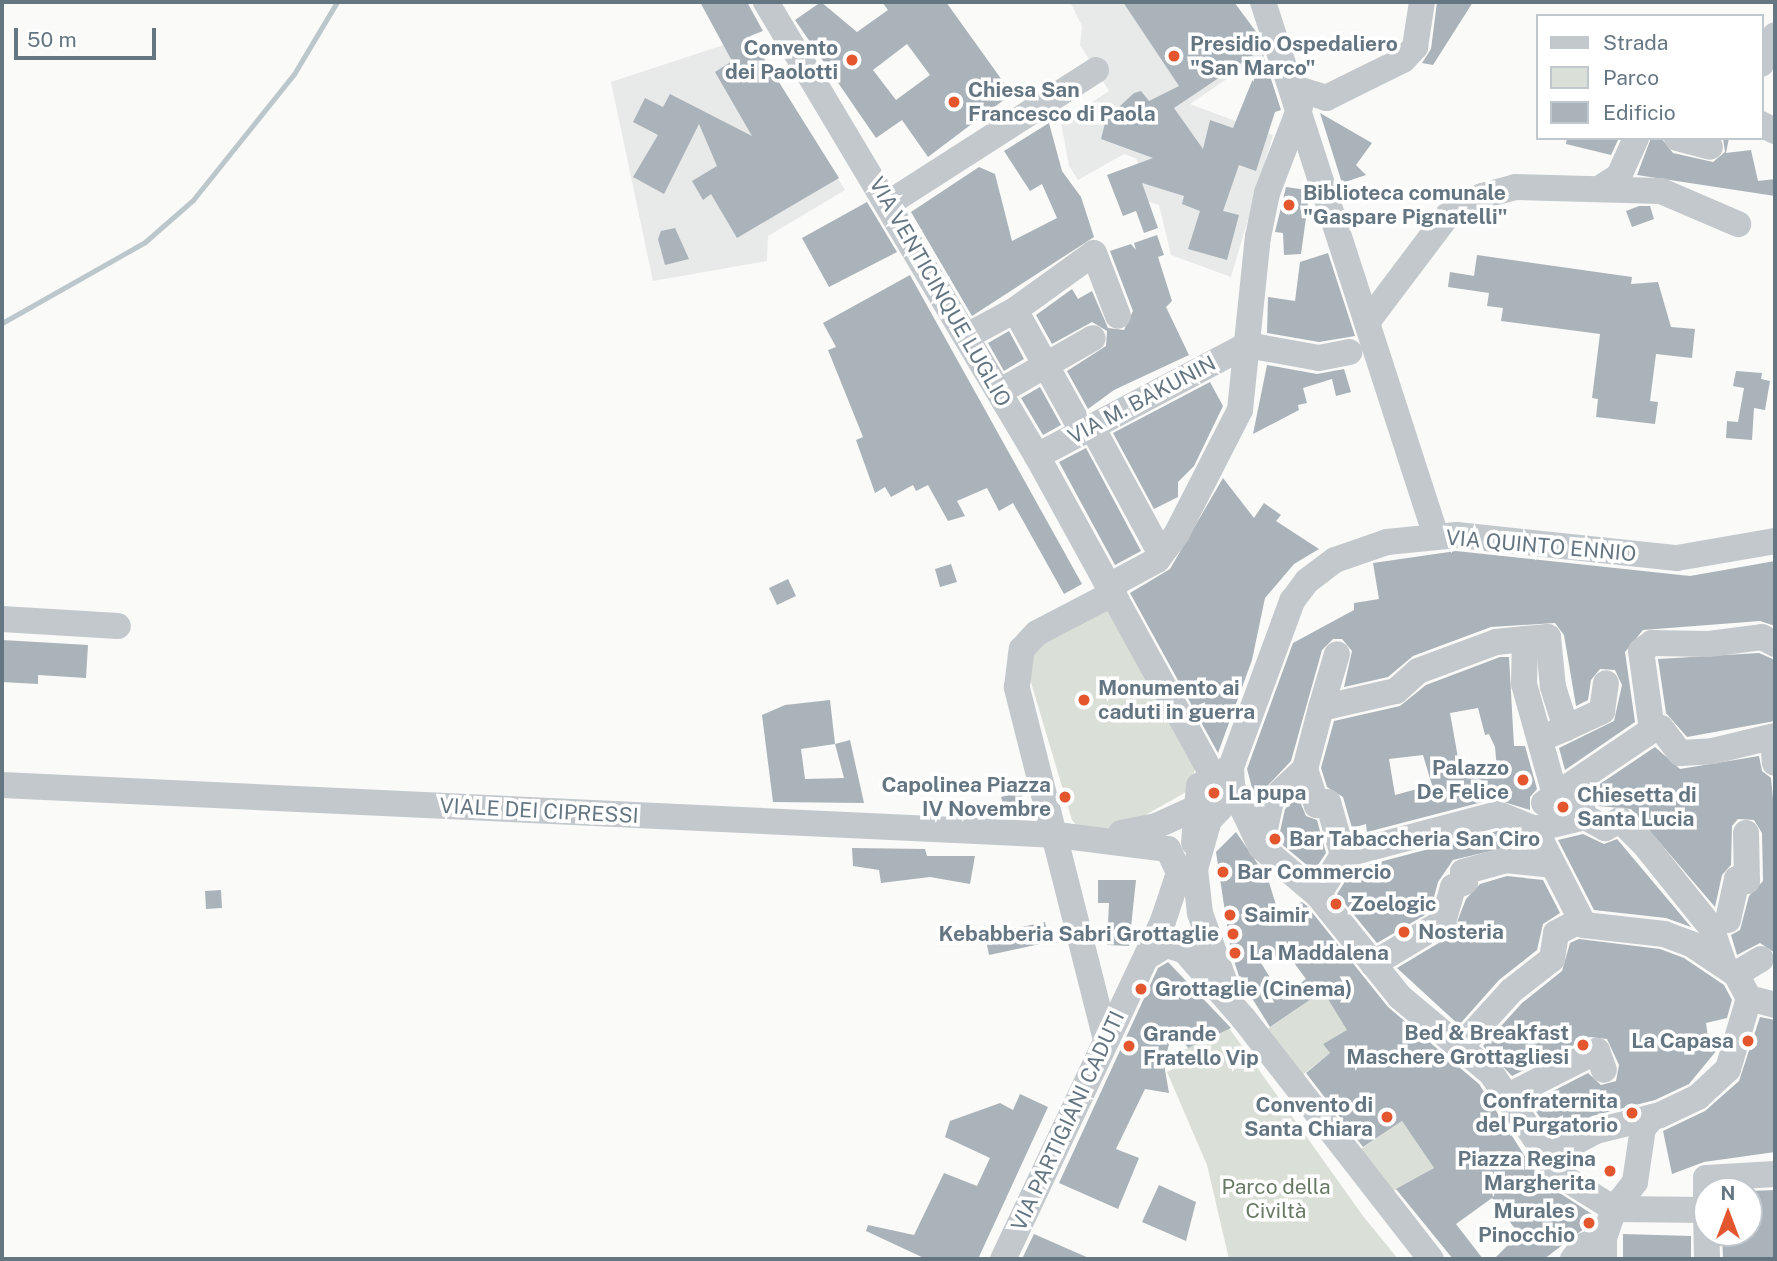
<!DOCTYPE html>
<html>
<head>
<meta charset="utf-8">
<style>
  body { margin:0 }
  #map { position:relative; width:1777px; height:1261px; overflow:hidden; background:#fafaf8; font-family:"Public Sans",sans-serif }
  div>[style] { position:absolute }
  .built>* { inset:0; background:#e8e9e9 }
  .green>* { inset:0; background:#dadfd7 }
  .stream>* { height:5px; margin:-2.5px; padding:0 2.5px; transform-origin:2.5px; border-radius:2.5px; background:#bbc7cb }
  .building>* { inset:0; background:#aab3b9 }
  .minor>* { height:26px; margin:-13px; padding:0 13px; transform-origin:13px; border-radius:13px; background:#c3c8cc }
  .dots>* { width:19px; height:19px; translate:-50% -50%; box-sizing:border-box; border:4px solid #fff; border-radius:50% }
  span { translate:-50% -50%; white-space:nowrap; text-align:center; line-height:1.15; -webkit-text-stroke:7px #fff; paint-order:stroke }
  .poi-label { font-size:21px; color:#657683; font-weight:700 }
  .left { translate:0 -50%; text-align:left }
  .right { translate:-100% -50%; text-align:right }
  .street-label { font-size:21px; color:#657683 }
  .park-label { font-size:21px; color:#687a64 }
  .frame { position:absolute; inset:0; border:4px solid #657683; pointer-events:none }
  .legend { position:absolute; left:1536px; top:14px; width:228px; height:126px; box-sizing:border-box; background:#fff; border:2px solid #c1c8cd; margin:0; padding:9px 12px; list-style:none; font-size:21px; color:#657683 }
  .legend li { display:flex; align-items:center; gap:14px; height:35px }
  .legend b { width:35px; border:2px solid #c1c8cd }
  .north { position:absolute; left:1693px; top:1177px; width:70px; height:70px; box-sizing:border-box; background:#fff; border:2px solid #c1c8cd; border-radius:50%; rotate:0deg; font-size:19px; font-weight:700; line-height:28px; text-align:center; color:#657683 }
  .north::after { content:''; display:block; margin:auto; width:24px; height:32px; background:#e4572e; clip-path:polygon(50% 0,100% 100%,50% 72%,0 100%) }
  .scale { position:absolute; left:14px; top:28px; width:142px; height:32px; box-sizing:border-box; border:4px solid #657683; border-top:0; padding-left:9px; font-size:21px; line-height:24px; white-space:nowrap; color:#657683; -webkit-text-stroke:5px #fff; paint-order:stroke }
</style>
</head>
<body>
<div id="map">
  <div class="built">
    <div style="clip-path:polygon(1070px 2px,1234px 2px,1266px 47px,1268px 51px,1190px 104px,1273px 135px,1231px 277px,1171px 255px,1159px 205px,1144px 200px,1137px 159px,1124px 154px,1078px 180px,1069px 166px,1061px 122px,1109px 91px,1080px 45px,1082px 26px)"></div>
    <div style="clip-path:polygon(751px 36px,845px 190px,768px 236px,767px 261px,653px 281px,611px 82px)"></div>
  </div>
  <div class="green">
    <div style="clip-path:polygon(1107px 609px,1195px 769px,1188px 791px,1119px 830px,1076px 825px,1072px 820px,1030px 679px,1030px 660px,1040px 644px)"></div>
    <div style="clip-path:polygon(1323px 991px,1353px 1027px,1323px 1044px,1330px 1053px,1301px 1076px,1266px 1030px)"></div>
    <div style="clip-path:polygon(1229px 1028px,1363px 1216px,1398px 1259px,1229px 1259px,1207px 1165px,1167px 1072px,1177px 1067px,1176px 1054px)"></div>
    <div style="clip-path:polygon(1402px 1121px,1434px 1168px,1390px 1193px,1358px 1151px)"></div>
  </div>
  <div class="stream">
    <div style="left:2px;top:323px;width:164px;rotate:-29.5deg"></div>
    <div style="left:145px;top:242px;width:64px;rotate:-41.2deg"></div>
    <div style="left:193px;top:200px;width:161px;rotate:-51.3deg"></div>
    <div style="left:294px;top:74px;width:84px;rotate:-59.2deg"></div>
  </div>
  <div class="building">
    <div style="clip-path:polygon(700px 2px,747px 2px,763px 31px,750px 36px,839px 178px,737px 238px,711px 194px,703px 200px,692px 181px,717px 166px,699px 124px,664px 194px,633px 177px,658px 135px,633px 122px,645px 98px,663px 107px,670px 94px,752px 136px,715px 72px,732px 61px)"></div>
    <div style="clip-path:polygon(evenodd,821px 2px,857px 32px,888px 10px,882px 2px,946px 2px,1012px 94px,982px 116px,974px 114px,977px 120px,928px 157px,902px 120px,876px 138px,795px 20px,821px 2px,907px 44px,930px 75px,896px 100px,873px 70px,907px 44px)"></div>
    <div style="clip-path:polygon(1123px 2px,1234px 2px,1257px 33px,1262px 49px,1174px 108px,1203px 149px,1210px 120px,1233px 128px,1263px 54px,1281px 110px,1275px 112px,1256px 171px,1239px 165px,1223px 211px,1239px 215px,1227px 260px,1188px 249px,1200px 211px,1182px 204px,1184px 196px,1142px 183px,1158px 228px,1144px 233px,1136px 211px,1123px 216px,1107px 175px,1153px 158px,1101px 139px,1106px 119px,1134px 93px,1141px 91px,1149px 101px,1179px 86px)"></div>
    <div style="clip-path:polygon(1437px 2px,1473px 2px,1433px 65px,1422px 63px,1431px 49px)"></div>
    <div style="clip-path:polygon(1320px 113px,1372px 143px,1356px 165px,1366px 175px,1342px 183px)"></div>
    <div style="clip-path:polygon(1049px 123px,1062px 171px,1081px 197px,1094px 237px,972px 316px,911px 212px,979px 167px,995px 174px,1012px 241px,1057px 218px,1042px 184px,1030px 191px,1004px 151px)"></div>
    <div style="clip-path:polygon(1567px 138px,1619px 138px,1611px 155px,1566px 144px)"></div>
    <div style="clip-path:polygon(1651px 138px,1662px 139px,1673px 153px,1713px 162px,1725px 152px,1723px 138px,1729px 138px,1726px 153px,1751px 150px,1758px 181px,1775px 179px,1775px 196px,1637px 175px)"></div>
    <div style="clip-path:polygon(1286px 187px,1307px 190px,1309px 196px,1301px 254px,1284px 255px,1283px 233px,1275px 232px)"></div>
    <div style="clip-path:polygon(867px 202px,897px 252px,829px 287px,802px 238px)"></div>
    <div style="clip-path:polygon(1639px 206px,1650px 206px,1654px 219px,1632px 227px,1626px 211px)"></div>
    <div style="clip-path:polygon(675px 228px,689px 259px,665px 265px,658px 239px,661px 231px)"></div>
    <div style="clip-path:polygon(1157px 235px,1164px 255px,1158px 257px,1172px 301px,1166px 307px,1189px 355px,1114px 390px,1088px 409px,1067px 371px,1106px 346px,1107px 331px,1092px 322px,1052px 344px,1036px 315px,1072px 289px,1078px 299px,1092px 291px,1108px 328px,1124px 330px,1133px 311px,1110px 251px,1131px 244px,1136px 250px,1134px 243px)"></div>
    <div style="clip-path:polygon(1328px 253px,1355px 336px,1319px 342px,1267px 333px,1268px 297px,1295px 301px,1300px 262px)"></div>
    <div style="clip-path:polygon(1477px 255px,1632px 277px,1631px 284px,1658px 282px,1671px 327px,1695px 329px,1692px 358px,1656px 354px,1650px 401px,1658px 402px,1655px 424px,1596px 417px,1598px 399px,1592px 398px,1600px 334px,1501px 321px,1503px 308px,1487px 306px,1489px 293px,1448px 287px,1450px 272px,1474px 276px)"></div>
    <div style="clip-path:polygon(910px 275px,1082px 584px,1064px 594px,1013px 503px,999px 511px,987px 488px,957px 501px,965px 516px,948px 521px,928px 485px,916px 491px,913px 485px,891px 497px,885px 487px,875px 493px,856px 440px,863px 437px,828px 350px,836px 347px,823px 323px)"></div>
    <div style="clip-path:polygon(1009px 331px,1024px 359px,1004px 371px,988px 343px)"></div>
    <div style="clip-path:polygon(1267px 365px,1317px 374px,1344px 369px,1351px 392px,1336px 396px,1332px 379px,1303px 388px,1307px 403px,1298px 405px,1299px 410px,1253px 434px)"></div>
    <div style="clip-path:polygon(1736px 371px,1762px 373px,1761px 379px,1770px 381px,1765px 410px,1754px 408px,1752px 440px,1726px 438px,1727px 421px,1738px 422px,1744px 388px,1733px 386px)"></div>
    <div style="clip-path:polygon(1210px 382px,1223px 406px,1194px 466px,1178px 482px,1178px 497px,1154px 509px,1113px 433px)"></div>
    <div style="clip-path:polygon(1040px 387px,1061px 425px,1043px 435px,1021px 398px)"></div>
    <div style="clip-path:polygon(1086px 448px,1141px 551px,1115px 565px,1059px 462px)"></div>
    <div style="clip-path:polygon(1223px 478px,1254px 518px,1264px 503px,1281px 515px,1276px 521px,1319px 549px,1294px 564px,1265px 598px,1252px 660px,1218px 753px,1130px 593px,1170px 569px)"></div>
    <div style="clip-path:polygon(1456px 551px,1690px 576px,1775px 561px,1775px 626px,1760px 621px,1643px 630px,1625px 652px,1635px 722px,1565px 770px,1559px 748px,1614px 721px,1622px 685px,1615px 670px,1600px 669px,1591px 680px,1588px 700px,1576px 706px,1564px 635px,1555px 623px,1491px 627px,1413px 656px,1388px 677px,1344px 687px,1352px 651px,1342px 639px,1333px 639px,1322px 650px,1291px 761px,1255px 799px,1247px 769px,1293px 643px,1354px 610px,1354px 603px,1379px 599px,1373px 563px)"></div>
    <div style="clip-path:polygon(951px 564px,957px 582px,940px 587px,935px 569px)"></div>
    <div style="clip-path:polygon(788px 579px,796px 596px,777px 605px,769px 588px)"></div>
    <div style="clip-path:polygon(2px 640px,88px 645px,86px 678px,38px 675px,38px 684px,2px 682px)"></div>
    <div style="clip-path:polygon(1759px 653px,1775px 660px,1775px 721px,1687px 737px,1666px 713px,1658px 659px)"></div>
    <div style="clip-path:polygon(evenodd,1500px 657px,1509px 657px,1514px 746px,1525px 746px,1537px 789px,1530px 797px,1530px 810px,1494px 799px,1367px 832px,1366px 824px,1352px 828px,1343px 797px,1327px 787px,1321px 768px,1334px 721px,1400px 706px,1426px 685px,1500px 657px,1478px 708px,1485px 735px,1489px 734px,1495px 747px,1497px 769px,1469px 776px,1468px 768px,1460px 769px,1450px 713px,1478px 708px,1500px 657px,1423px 755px,1432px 785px,1395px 795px,1389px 759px,1423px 755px)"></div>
    <div style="clip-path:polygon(evenodd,830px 700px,835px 744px,850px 740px,864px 803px,773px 802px,762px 715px,785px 705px,830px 700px,835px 744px,844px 778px,805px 779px,801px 749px,835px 744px)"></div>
    <div style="clip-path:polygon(1655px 747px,1680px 769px,1759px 756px,1762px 771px,1771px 778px,1775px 819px,1775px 953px,1760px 943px,1737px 955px,1731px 935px,1740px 930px,1749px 896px,1763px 881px,1762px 833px,1754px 820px,1738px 819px,1732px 826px,1731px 865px,1722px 875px,1715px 907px,1631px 809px,1598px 806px,1591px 790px)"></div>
    <div style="clip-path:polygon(1021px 791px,1026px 815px,1006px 815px,1001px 797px)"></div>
    <div style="clip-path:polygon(1298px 797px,1306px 816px,1317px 820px,1326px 853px,1314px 871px,1278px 841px,1285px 809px)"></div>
    <div style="clip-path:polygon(1497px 831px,1513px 837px,1516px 845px,1453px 860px,1438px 882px,1430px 912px,1377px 943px,1337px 894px,1353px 869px)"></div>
    <div style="clip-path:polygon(evenodd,1236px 832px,1268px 879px,1279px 915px,1302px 902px,1307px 906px,1388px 1007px,1479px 1084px,1531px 1166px,1552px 1188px,1595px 1216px,1593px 1222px,1544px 1259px,1494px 1259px,1519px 1234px,1492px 1198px,1456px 1224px,1483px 1259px,1453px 1259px,1396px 1189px,1434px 1168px,1402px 1121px,1363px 1147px,1306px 1073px,1330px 1053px,1323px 1044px,1347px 1030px,1323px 991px,1270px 1027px,1240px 979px,1231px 952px,1216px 852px,1236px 832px,1286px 952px,1306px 979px,1282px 997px,1261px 963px,1286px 952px)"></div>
    <div style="clip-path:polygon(1583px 834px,1604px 844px,1617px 839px,1691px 927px,1666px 918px,1594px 910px,1558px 840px)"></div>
    <div style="clip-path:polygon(852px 848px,925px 849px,927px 856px,975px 856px,970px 884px,930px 877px,881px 883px,879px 870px,853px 866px)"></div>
    <div style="clip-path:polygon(1507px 876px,1543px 880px,1560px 913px,1543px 924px,1537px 950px,1499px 980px,1459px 1025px,1397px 968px,1452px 935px,1466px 899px,1480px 884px)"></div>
    <div style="clip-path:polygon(1098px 880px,1136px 880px,1129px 946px,1107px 945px,1109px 903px,1098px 903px)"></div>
    <div style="clip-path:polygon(221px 890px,222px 908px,206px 909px,205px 891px)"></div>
    <div style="clip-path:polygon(1045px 922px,1049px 942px,989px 955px,985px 935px)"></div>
    <div style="clip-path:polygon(1579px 939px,1660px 949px,1684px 958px,1724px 985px,1732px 1000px,1727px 1018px,1706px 1023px,1710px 1052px,1717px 1050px,1689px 1084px,1655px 1100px,1592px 1116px,1553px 1136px,1530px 1103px,1588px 1073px,1601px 1085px,1616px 1081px,1619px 1065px,1607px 1039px,1590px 1037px,1512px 1076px,1483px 1046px,1522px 1003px,1562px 971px,1570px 943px)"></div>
    <div style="clip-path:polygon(1168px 962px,1231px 1028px,1188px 1048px,1173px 1028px,1164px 1064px,1169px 1093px,1145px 1089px,1116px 1149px,1139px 1158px,1118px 1209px,1059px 1183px,1158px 968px)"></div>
    <div style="clip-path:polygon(1760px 1017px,1775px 1020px,1775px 1152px,1704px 1162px,1672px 1174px,1663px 1131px,1705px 1111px,1739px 1081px)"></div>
    <div style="clip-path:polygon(1020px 1094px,1048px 1107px,978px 1259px,926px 1259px,866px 1231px,868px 1225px,914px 1235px,944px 1173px,977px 1186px,990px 1158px,945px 1137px,950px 1121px,1000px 1103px,1013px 1110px)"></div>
    <div style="clip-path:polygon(1159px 1185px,1196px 1202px,1186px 1241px,1142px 1222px)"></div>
    <div style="clip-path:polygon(1775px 1190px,1775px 1259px,1723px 1259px,1722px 1233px,1749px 1233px,1749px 1191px)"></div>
    <div style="clip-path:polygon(1034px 1234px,1091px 1259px,1022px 1259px)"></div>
    <div style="clip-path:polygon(1623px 1234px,1691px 1236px,1691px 1259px,1623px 1259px)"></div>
  </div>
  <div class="minor">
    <div style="left:766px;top:2px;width:529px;rotate:59.17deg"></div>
    <div style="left:1037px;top:456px;width:359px;rotate:61.2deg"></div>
    <div style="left:1210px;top:771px;width:21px;rotate:25deg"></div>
    <div style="left:1229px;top:780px;width:74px;rotate:64.5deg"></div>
    <div style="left:1261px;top:847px;width:75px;rotate:40.1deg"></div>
    <div style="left:1318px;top:895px;width:131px;rotate:51.2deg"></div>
    <div style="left:1400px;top:997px;width:119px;rotate:39.9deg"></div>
    <div style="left:1491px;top:1073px;width:123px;rotate:55.9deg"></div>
    <div style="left:1560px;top:1175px;width:64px;rotate:32.2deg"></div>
    <div style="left:1263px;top:2px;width:561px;rotate:72.05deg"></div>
    <div style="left:1761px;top:64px;width:32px;rotate:-64deg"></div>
    <div style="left:1294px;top:88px;width:34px;rotate:17deg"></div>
    <div style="left:1326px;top:98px;width:86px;rotate:-26.3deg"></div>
    <div style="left:1403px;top:60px;width:18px;rotate:-47deg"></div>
    <div style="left:1415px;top:47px;width:46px;rotate:-81.2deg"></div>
    <div style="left:1761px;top:124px;width:16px;rotate:27deg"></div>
    <div style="left:1677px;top:138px;width:34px;rotate:15deg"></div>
    <div style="left:1600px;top:188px;width:22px;rotate:-32deg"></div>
    <div style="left:1619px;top:176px;width:42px;rotate:-65.9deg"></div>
    <div style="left:889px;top:203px;width:246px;rotate:-32.7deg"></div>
    <div style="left:1015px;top:310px;width:140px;rotate:60.9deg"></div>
    <div style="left:1368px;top:321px;width:131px;rotate:-53deg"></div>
    <div style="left:1447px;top:216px;width:40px;rotate:-29.7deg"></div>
    <div style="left:1482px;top:196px;width:34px;rotate:-15deg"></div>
    <div style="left:1515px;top:187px;width:146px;rotate:1.6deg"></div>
    <div style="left:1661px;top:191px;width:84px;rotate:23.2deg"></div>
    <div style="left:967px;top:336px;width:55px;rotate:-28.4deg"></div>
    <div style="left:1015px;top:310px;width:97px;rotate:-35.8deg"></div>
    <div style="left:1094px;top:253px;width:67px;rotate:69.1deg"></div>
    <div style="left:1247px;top:345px;width:73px;rotate:10.2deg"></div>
    <div style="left:1319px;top:358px;width:31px;rotate:-11deg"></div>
    <div style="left:999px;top:392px;width:108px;rotate:-29.9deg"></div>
    <div style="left:1092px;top:427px;width:145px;rotate:61.5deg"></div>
    <div style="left:1037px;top:456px;width:238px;rotate:-27.9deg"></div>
    <div style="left:1109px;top:586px;width:55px;rotate:-28.4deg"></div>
    <div style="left:1157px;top:560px;width:34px;rotate:-53deg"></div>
    <div style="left:1177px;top:533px;width:138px;rotate:-62.9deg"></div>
    <div style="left:1240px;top:410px;width:174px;rotate:-84.1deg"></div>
    <div style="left:1258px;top:237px;width:45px;rotate:-78.4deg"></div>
    <div style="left:1267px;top:193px;width:92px;rotate:-69deg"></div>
    <div style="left:2px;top:619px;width:116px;rotate:3.5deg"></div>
    <div style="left:1525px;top:639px;width:23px;rotate:-5deg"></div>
    <div style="left:1548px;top:637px;width:50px;rotate:84.3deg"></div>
    <div style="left:1553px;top:687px;width:43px;rotate:72.4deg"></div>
    <div style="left:1566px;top:728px;width:25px;rotate:157deg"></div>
    <div style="left:1321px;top:708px;width:56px;rotate:-73.5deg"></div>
    <div style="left:1566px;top:728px;width:40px;rotate:-25deg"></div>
    <div style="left:1602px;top:711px;width:28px;rotate:-82deg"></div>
    <div style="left:1652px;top:730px;width:80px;rotate:-97.9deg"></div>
    <div style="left:1641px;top:651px;width:14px;rotate:-36deg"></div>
    <div style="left:1652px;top:643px;width:57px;rotate:1deg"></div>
    <div style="left:1709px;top:644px;width:53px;rotate:-7.5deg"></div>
    <div style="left:1762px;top:637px;width:15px;rotate:28deg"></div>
    <div style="left:1773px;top:737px;width:26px;rotate:86deg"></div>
    <div style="left:1305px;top:769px;width:38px;rotate:72deg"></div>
    <div style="left:1317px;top:805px;width:11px;rotate:-15deg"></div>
    <div style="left:1328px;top:802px;width:55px;rotate:74.2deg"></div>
    <div style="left:2px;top:785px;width:1056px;rotate:2.71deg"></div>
    <div style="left:1057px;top:835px;width:112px;rotate:7.2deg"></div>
    <div style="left:1168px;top:849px;width:26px;rotate:65deg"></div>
    <div style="left:1179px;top:873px;width:51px;rotate:108.4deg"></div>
    <div style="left:1163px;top:921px;width:374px;rotate:115.3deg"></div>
    <div style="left:1232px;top:786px;width:19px;rotate:-93deg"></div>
    <div style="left:1231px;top:767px;width:177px;rotate:-69.8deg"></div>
    <div style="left:1292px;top:601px;width:25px;rotate:-53deg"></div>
    <div style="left:1307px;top:581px;width:35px;rotate:-37deg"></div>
    <div style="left:1335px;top:560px;width:55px;rotate:-19.1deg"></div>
    <div style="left:1387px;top:542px;width:70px;rotate:-5.7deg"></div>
    <div style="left:1457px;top:535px;width:221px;rotate:6deg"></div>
    <div style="left:1677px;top:558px;width:99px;rotate:-9.8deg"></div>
    <div style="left:1580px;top:802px;width:16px;rotate:72deg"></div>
    <div style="left:1585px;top:817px;width:23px;rotate:29deg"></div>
    <div style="left:1605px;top:828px;width:17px;rotate:-28deg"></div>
    <div style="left:1620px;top:820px;width:35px;rotate:45deg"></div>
    <div style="left:1645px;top:845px;width:105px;rotate:51.2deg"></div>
    <div style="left:1711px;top:927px;width:39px;rotate:71deg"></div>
    <div style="left:1544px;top:803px;width:130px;rotate:-34.1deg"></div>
    <div style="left:1652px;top:730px;width:9px;rotate:-13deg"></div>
    <div style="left:1661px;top:728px;width:31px;rotate:53deg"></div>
    <div style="left:1680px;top:753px;width:33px;rotate:-3deg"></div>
    <div style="left:1713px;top:751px;width:64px;rotate:-13.6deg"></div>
    <div style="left:1535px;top:829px;width:108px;rotate:63deg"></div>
    <div style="left:1584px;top:925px;width:81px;rotate:6.4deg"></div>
    <div style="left:1664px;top:934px;width:29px;rotate:20deg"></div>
    <div style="left:1691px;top:944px;width:54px;rotate:33.7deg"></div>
    <div style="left:1736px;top:974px;width:27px;rotate:62deg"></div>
    <div style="left:1121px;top:833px;width:36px;rotate:-11deg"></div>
    <div style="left:1156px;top:826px;width:44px;rotate:-24.2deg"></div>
    <div style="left:1194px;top:843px;width:57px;rotate:-85deg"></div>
    <div style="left:1199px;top:786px;width:35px;rotate:-31deg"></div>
    <div style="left:1261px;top:847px;width:47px;rotate:-77.7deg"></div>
    <div style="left:1271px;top:801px;width:47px;rotate:-43.3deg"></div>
    <div style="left:1305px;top:769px;width:63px;rotate:-75.3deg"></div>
    <div style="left:1321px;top:708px;width:77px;rotate:-12.8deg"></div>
    <div style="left:1396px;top:691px;width:30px;rotate:-42deg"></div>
    <div style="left:1418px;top:671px;width:83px;rotate:-20.4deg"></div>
    <div style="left:1496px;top:642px;width:29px;rotate:-6deg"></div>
    <div style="left:1525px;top:639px;width:45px;rotate:91.3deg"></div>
    <div style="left:1524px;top:684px;width:114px;rotate:74.3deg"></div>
    <div style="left:1318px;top:895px;width:47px;rotate:-58deg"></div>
    <div style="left:1343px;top:855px;width:160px;rotate:-14.8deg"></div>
    <div style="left:1498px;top:814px;width:40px;rotate:22deg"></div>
    <div style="left:1535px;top:829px;width:51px;rotate:-13.5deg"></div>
    <div style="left:1728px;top:920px;width:42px;rotate:-77.6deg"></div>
    <div style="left:1737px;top:879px;width:10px;rotate:11deg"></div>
    <div style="left:1747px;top:881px;width:48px;rotate:-91.2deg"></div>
    <div style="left:1148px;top:956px;width:21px;rotate:-31deg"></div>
    <div style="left:1166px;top:945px;width:19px;rotate:16deg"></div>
    <div style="left:1184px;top:950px;width:91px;rotate:49deg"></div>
    <div style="left:1244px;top:1019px;width:304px;rotate:52.1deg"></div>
    <div style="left:1373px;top:964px;width:82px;rotate:-31deg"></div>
    <div style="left:1443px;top:922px;width:36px;rotate:-74deg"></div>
    <div style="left:1453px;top:887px;width:13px;rotate:-23deg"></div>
    <div style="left:1465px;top:882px;width:10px;rotate:-101deg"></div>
    <div style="left:1463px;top:872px;width:45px;rotate:-15.6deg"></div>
    <div style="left:1506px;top:860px;width:45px;rotate:6.3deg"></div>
    <div style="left:1736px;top:974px;width:29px;rotate:-31deg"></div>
    <div style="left:1227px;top:989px;width:81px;rotate:-109.6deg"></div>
    <div style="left:1200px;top:913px;width:44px;rotate:-96.5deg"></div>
    <div style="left:1195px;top:869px;width:51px;rotate:-74.1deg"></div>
    <div style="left:1209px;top:820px;width:36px;rotate:-46deg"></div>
    <div style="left:1749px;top:998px;width:27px;rotate:15deg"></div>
    <div style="left:1106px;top:1040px;width:364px;rotate:-104.2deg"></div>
    <div style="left:1017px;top:687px;width:38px;rotate:-83deg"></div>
    <div style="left:1022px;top:649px;width:22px;rotate:-47deg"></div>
    <div style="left:1037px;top:633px;width:87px;rotate:-27.5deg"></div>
    <div style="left:1463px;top:1044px;width:72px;rotate:-47.8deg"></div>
    <div style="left:1511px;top:991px;width:52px;rotate:-38deg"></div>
    <div style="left:1552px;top:959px;width:26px;rotate:-81deg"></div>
    <div style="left:1556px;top:933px;width:27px;rotate:-27deg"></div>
    <div style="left:1508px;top:1096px;width:100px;rotate:-26.8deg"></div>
    <div style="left:1597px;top:1051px;width:20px;rotate:70deg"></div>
    <div style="left:1545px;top:1158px;width:58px;rotate:-27.9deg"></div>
    <div style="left:1596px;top:1131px;width:66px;rotate:-14deg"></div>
    <div style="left:1660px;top:1115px;width:42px;rotate:-25.3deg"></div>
    <div style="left:1698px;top:1097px;width:41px;rotate:-43deg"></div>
    <div style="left:1728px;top:1069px;width:74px;rotate:-73.5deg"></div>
    <div style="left:1614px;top:1209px;width:92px;rotate:0.6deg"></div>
    <div style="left:1706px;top:1210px;width:49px;rotate:88.8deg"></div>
    <div style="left:1706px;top:1210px;width:32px;rotate:-90deg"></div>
    <div style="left:1706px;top:1178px;width:69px;rotate:-3.3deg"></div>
    <div style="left:1573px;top:1259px;width:16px;rotate:-52deg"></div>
    <div style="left:1583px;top:1246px;width:22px;rotate:-21deg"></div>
    <div style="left:1604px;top:1259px;width:21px;rotate:-90deg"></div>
    <div style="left:1604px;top:1238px;width:31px;rotate:-71deg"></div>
    <div style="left:1614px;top:1209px;width:34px;rotate:-52deg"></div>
    <div style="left:1635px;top:1182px;width:55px;rotate:-81.6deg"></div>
    <div style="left:1643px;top:1128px;width:15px;rotate:-48deg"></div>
  </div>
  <div class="dots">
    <div style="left:1174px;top:56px;background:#e4572e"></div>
    <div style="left:852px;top:60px;background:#e4572e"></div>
    <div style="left:954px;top:102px;background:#e4572e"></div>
    <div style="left:1289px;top:205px;background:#e4572e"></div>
    <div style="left:1084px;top:700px;background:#e4572e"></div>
    <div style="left:1523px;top:780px;background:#e4572e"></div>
    <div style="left:1214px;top:793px;background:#e4572e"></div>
    <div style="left:1065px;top:797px;background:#e4572e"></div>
    <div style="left:1563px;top:807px;background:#e4572e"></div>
    <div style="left:1275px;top:839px;background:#e4572e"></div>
    <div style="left:1223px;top:872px;background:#e4572e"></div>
    <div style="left:1336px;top:904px;background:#e4572e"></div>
    <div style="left:1230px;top:915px;background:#e4572e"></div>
    <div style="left:1404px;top:932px;background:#e4572e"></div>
    <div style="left:1233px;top:934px;background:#e4572e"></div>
    <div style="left:1235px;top:953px;background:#e4572e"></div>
    <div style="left:1141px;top:989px;background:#e4572e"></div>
    <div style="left:1748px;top:1041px;background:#e4572e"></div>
    <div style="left:1583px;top:1045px;background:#e4572e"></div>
    <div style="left:1129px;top:1046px;background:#e4572e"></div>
    <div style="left:1632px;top:1113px;background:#e4572e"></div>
    <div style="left:1387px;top:1117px;background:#e4572e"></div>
    <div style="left:1610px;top:1171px;background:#e4572e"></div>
    <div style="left:1589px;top:1223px;background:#e4572e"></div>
  </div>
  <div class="poi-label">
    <span class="left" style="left:1190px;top:56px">Presidio Ospedaliero<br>"San Marco"</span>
    <span class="right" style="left:838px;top:60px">Convento<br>dei Paolotti</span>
    <span class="left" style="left:968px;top:102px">Chiesa San<br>Francesco di Paola</span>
    <span class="left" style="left:1303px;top:205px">Biblioteca comunale<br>"Gaspare Pignatelli"</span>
    <span class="left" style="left:1098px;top:700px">Monumento ai<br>caduti in guerra</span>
    <span class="right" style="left:1509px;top:780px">Palazzo<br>De Felice</span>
    <span class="right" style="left:1051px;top:797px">Capolinea Piazza<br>IV Novembre</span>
    <span class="left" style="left:1228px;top:793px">La pupa</span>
    <span class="left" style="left:1577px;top:807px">Chiesetta di<br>Santa Lucia</span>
    <span class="left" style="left:1289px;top:839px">Bar Tabaccheria San Ciro</span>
    <span class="left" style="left:1237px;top:872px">Bar Commercio</span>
    <span class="left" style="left:1350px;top:904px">Zoelogic</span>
    <span class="left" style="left:1244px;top:915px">Saimir</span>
    <span class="left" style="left:1418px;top:932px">Nosteria</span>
    <span class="right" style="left:1219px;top:934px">Kebabberia Sabri Grottaglie</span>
    <span class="left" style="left:1249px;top:953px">La Maddalena</span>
    <span class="left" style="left:1155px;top:989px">Grottaglie (Cinema)</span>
    <span class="right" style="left:1569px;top:1045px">Bed &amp; Breakfast<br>Maschere Grottagliesi</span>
    <span class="left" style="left:1143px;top:1046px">Grande<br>Fratello Vip</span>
    <span class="right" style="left:1734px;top:1041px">La Capasa</span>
    <span class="right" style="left:1618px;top:1113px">Confraternita<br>del Purgatorio</span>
    <span class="right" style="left:1373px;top:1117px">Convento di<br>Santa Chiara</span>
    <span class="right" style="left:1596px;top:1171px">Piazza Regina<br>Margherita</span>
    <span class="right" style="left:1575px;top:1223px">Murales<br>Pinocchio</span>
  </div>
  <div class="street-label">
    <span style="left:940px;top:292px;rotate:60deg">VIA VENTICINQUE LUGLIO</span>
    <span style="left:1142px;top:400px;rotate:-28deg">VIA M. BAKUNIN</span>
    <span style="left:1541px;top:546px;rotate:5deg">VIA QUINTO ENNIO</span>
    <span style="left:539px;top:811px;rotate:3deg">VIALE DEI CIPRESSI</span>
    <span style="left:1068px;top:1121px;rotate:-65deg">VIA PARTIGIANI CADUTI</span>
  </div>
  <div class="park-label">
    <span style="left:1276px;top:1199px">Parco della<br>Civiltà</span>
  </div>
  <div class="frame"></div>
  <ul class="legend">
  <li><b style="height:9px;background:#c3c8cc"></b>Strada</li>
  <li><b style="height:19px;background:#dadfd7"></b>Parco</li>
  <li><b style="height:19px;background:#aab3b9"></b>Edificio</li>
  </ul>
  <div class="north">N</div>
  <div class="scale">50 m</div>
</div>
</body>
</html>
